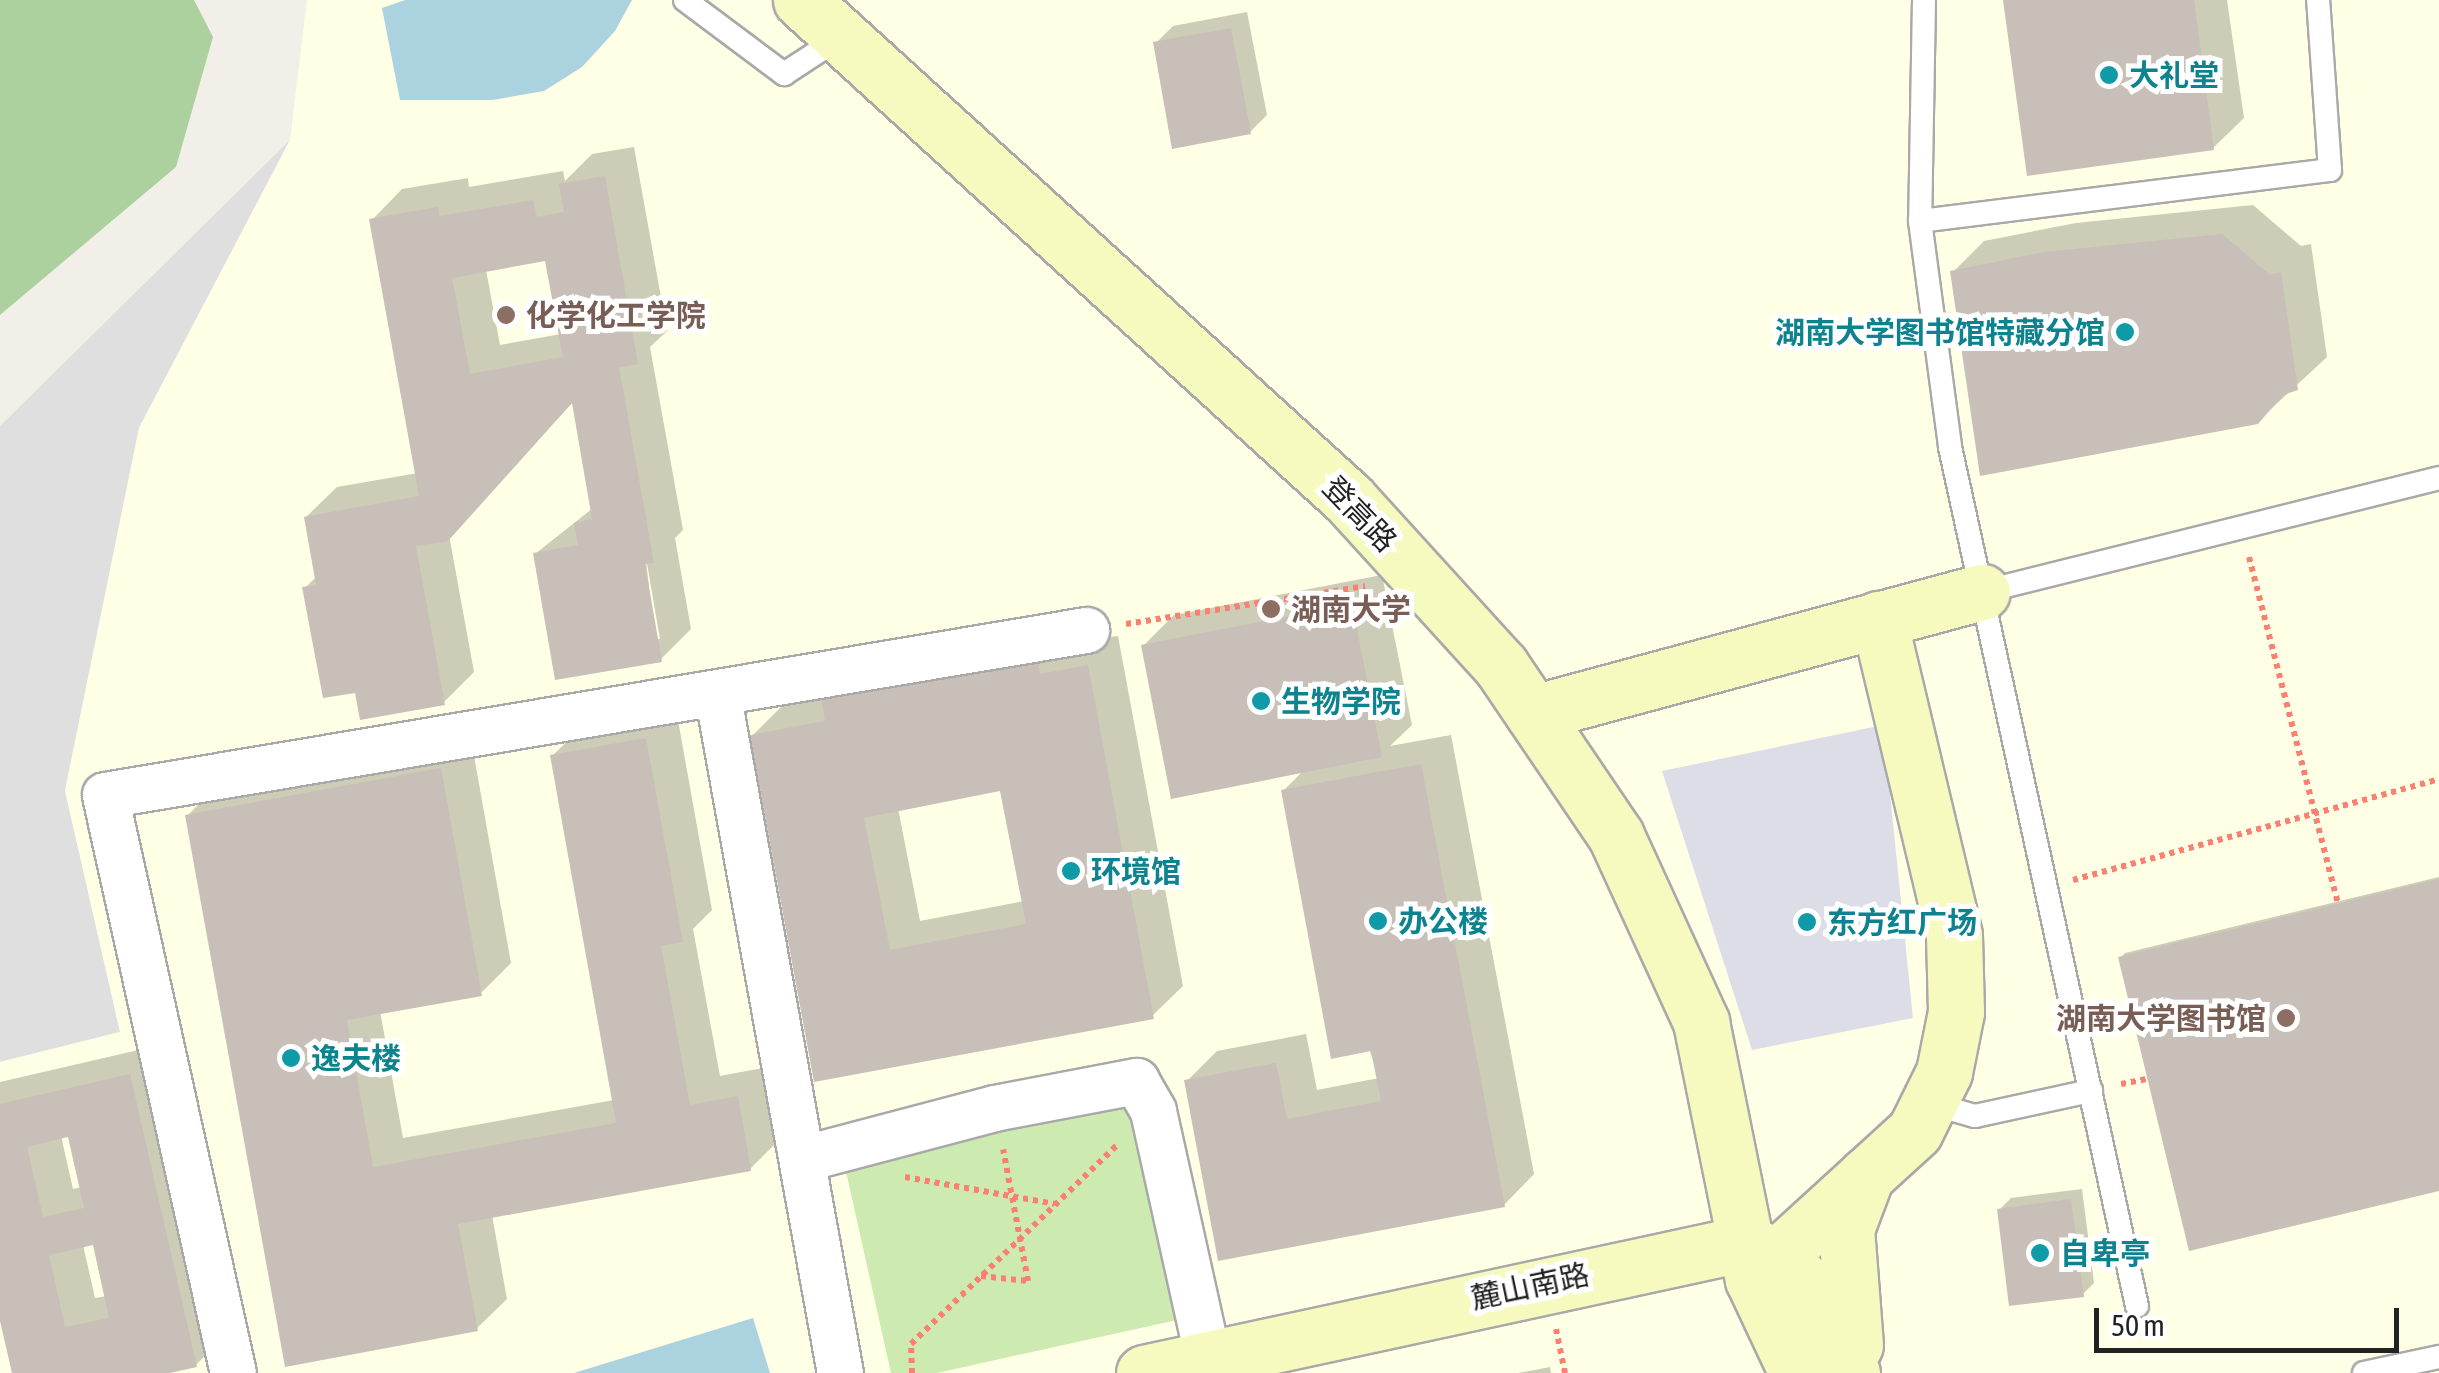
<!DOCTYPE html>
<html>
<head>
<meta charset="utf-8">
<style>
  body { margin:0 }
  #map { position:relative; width:2439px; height:1373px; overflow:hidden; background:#f2efe9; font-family:"Asap Condensed","Noto Sans SC",sans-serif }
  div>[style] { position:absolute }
  .residential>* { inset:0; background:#e0dfdf }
  .education>* { inset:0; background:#ffffe5 }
  .grass>* { inset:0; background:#cdebb0 }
  .forest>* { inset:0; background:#add19e }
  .plaza>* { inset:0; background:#dddde8 }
  .water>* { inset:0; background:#aad3df }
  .shadow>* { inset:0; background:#0003 }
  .building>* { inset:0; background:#c7bfb8 }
  .path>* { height:6px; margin-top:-3px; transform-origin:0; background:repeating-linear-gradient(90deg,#fa8072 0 5px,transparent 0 10px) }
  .roads { filter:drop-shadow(2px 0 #a9a9a9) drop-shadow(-2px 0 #a9a9a9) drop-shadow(0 2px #a9a9a9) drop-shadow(0 -2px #a9a9a9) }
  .lane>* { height:22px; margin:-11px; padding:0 11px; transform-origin:11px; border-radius:11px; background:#fff }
  .street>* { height:45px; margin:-22.5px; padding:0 22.5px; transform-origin:22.5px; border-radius:22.5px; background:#fff }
  .secondary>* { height:55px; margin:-27.5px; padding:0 27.5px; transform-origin:27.5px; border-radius:27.5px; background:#f7fabf }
  .dots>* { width:28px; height:28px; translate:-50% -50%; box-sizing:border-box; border:5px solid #fff; border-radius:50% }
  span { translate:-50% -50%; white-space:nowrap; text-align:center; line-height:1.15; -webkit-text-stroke:10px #fff; paint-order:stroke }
  .culture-label { font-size:30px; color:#0d838f; font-weight:700 }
  .left { translate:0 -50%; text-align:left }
  .right { translate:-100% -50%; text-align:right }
  .education-label { font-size:30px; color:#785e54; font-weight:700 }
  .street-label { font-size:30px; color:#222 }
  .scale { position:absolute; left:2094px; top:1308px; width:305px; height:45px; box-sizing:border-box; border:5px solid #222; border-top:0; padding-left:12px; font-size:30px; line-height:35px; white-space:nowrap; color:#222; -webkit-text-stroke:8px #fff; paint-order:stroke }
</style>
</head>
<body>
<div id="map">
  <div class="residential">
    <div style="clip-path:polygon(290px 140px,139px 428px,65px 790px,120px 1032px,0 1062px,0 426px)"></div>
  </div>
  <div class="education">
    <div style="clip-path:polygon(307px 0,2439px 0,2439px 1373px,0 1373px,0 1062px,120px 1032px,65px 791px,139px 428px,290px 140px)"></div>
  </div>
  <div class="grass">
    <div style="clip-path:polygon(1137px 1092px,1186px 1318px,937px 1373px,891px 1373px,843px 1158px)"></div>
  </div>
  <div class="forest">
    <div style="clip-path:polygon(0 0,194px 0,213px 37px,176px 167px,0 315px)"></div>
  </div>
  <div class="plaza">
    <div style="clip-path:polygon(1883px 725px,1913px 1018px,1752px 1050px,1662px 771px)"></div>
  </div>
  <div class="water">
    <div style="clip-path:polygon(405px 0,632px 0,615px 31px,582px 67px,544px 91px,493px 100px,400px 100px,382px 8px)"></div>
    <div style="clip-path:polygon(753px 1318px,770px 1373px,574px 1373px)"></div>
  </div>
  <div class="shadow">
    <div style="clip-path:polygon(2006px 0,2227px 0,2244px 118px,2213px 148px)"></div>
    <div style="clip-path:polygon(1247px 12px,1267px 115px,1250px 132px,1156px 43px,1173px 26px)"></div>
    <div style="clip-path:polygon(evenodd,634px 147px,667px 331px,650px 347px,683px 530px,675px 538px,691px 629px,661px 659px,535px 554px,593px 508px,574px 401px,449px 535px,474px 672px,444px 702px,357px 690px,305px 588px,317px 576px,306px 517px,337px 487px,418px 473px,372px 220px,402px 189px,468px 178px,469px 187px,563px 171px,565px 181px,592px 154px,634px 147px,547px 259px,561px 334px,500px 345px,486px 270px,547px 259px,634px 147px,645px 552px,660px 639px,655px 639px,645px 552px)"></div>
    <div style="clip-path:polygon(2253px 205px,2301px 246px,2311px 244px,2327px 357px,2257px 422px,1953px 272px,1984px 241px,2076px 223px)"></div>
    <div style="clip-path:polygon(1382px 575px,1412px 725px,1390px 746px,1451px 735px,1534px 1174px,1504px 1205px,1187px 1081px,1217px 1051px,1306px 1034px,1317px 1090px,1379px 1078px,1283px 791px,1304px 770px,1143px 646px,1174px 615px)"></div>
    <div style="clip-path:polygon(evenodd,1118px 636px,1183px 986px,1152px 1016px,816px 1079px,753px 735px,783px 705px,825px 697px,854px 668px,1118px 636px,1002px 788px,1024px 901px,920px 921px,898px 808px,1002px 788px)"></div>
    <div style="clip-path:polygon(676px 709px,712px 910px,693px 929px,720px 1076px,768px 1067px,780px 1139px,750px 1169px,492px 1215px,507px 1299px,476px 1329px,287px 1364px,188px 815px,218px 785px,471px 739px,511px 963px,481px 993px,380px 1011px,403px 1138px,614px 1100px,552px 756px,583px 726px)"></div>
    <div style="clip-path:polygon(2439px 877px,2439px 1188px,2120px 958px,2125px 953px)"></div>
    <div style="clip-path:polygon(evenodd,160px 1045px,226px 1334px,196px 1365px,159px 1373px,14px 1373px,0 1310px,0 1082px,160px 1045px,70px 1134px,82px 1187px,73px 1189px,61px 1136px,70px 1134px,160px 1045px,95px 1242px,107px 1296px,95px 1298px,83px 1245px,95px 1242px)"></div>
    <div style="clip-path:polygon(2082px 1189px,2094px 1283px,2083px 1294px,1999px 1210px,2011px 1198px)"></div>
    <div style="clip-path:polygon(1550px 1367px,1551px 1373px,1518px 1373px)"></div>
  </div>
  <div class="building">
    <div style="clip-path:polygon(2003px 0,2194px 0,2214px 150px,2027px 176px)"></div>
    <div style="clip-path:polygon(1231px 28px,1251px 134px,1172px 149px,1153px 42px)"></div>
    <div style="clip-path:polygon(evenodd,605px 176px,638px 364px,619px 367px,654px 563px,645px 564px,662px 662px,555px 680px,533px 553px,578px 545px,574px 523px,592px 519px,572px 403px,448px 541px,416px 546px,445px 705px,360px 720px,355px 693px,323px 698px,302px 587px,316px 585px,304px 517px,419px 496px,369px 219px,438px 207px,439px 216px,533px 200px,537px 217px,564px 212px,559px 184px,605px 176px,545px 261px,563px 357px,470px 374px,452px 278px,545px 261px)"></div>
    <div style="clip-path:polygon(2222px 234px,2270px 275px,2281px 272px,2298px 390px,2283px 395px,2258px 424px,1980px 476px,1950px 271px,2044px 252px)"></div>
    <div style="clip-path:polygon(1352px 604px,1382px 757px,1171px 799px,1141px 645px)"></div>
    <div style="clip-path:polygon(evenodd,1037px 658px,1040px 674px,1088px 665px,1154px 1019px,814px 1082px,750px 735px,825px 721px,821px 698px,1037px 658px,1000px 791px,1026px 924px,890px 950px,864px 818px,1000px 791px)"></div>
    <div style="clip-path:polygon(646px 738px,683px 942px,661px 946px,690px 1105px,738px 1096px,751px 1171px,458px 1224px,478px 1331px,285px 1367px,185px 815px,441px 768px,482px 996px,347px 1020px,373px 1167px,616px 1123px,550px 755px)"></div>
    <div style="clip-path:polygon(1421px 764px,1505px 1207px,1218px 1261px,1184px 1080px,1276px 1063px,1287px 1119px,1381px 1101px,1371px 1051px,1331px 1059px,1281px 790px)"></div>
    <div style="clip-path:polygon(2439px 879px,2439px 1191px,2189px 1251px,2118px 957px)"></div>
    <div style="clip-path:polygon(evenodd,130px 1074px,197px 1367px,170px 1373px,12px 1373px,0 1321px,0 1104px,130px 1074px,68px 1137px,84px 1208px,43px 1217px,27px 1147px,68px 1137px,130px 1074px,93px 1245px,109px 1318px,65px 1327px,49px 1255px,93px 1245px)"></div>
    <div style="clip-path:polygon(2071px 1199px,2084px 1297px,2009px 1306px,1997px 1209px)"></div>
  </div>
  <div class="path">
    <div style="left:2249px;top:557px;width:358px;rotate:75.6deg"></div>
    <div style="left:1126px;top:624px;width:242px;rotate:-9deg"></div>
    <div style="left:2073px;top:880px;width:380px;rotate:-15.4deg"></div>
    <div style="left:2121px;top:1084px;width:26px;rotate:-11deg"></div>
    <div style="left:905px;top:1177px;width:152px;rotate:10.2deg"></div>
    <div style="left:981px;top:1276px;width:47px;rotate:6.1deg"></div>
    <div style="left:1028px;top:1281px;width:134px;rotate:-100.7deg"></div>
    <div style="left:1556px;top:1329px;width:45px;rotate:78.4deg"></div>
    <div style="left:912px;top:1373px;width:29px;rotate:-92deg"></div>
    <div style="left:911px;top:1344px;width:289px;rotate:-44deg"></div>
  </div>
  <div class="roads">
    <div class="lane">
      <div style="left:685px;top:0;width:124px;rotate:36.8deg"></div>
      <div style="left:784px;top:74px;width:66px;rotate:-33.2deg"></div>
      <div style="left:1924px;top:0;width:221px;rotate:91deg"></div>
      <div style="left:1920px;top:221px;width:228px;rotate:82.4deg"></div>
      <div style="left:1950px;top:447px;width:879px;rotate:77.72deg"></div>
      <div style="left:1920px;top:221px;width:413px;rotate:-7.1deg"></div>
      <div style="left:2330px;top:170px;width:170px;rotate:-94deg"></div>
      <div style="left:1982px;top:592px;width:471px;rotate:-14deg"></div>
      <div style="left:1929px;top:1103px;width:48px;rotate:15.8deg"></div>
      <div style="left:1975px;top:1116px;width:119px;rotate:-12.2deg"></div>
      <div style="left:2364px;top:1373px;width:77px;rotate:-12deg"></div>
    </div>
    <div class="street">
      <div style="left:717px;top:692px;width:692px;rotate:79.76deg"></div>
      <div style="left:805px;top:1158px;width:196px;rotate:-14.8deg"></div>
      <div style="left:994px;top:1108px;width:145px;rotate:-10.8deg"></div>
      <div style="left:1136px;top:1081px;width:34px;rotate:60deg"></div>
      <div style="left:1153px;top:1111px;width:268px;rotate:77.5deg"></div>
      <div style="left:233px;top:1373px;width:592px;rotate:-102.49deg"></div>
      <div style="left:105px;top:795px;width:995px;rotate:-9.55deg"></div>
    </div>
    <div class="secondary">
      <div style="left:801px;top:0;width:741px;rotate:42.32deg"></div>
      <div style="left:1349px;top:499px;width:226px;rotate:47.7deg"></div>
      <div style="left:1501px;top:666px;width:205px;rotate:55.9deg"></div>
      <div style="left:1616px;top:836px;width:205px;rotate:65.4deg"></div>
      <div style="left:1701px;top:1022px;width:262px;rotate:78.6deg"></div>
      <div style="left:1753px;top:1279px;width:104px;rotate:64.9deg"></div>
      <div style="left:1533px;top:713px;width:465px;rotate:-15.1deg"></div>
      <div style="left:1753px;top:1279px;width:219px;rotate:-42.4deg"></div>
      <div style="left:1915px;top:1131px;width:66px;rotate:-63.8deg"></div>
      <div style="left:1944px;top:1072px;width:61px;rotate:-78.7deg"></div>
      <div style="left:1956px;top:1012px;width:77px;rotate:-91.5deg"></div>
      <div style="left:1954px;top:935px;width:325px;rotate:-103.4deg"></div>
      <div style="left:1855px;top:1345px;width:116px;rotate:-94.4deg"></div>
      <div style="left:1846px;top:1229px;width:57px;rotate:-69.3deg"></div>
      <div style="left:1144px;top:1373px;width:616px;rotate:-12.19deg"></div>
      <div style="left:1746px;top:1243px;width:34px;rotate:23deg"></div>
      <div style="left:1777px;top:1256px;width:52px;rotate:43.5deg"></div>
      <div style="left:1815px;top:1292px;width:89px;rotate:65.4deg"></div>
    </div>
  </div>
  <div class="dots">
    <div style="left:2109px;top:75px;background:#0f9aa8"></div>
    <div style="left:506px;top:315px;background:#8d6e63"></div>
    <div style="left:2125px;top:332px;background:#0f9aa8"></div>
    <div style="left:1271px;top:609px;background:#8d6e63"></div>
    <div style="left:1261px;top:701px;background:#0f9aa8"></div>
    <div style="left:1071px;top:871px;background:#0f9aa8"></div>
    <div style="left:1378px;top:921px;background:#0f9aa8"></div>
    <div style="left:1807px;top:922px;background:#0f9aa8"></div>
    <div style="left:2286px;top:1018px;background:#8d6e63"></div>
    <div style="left:291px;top:1058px;background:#0f9aa8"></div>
    <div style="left:2040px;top:1253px;background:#0f9aa8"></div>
  </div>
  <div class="culture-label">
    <span class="left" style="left:2129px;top:75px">大礼堂</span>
    <span class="right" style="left:2105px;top:332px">湖南大学图书馆特藏分馆</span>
    <span class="left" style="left:1281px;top:701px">生物学院</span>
    <span class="left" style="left:1091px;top:871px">环境馆</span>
    <span class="left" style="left:1398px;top:921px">办公楼</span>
    <span class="left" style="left:1827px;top:922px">东方红广场</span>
    <span class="left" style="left:311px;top:1058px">逸夫楼</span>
    <span class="left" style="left:2060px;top:1253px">自卑亭</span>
  </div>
  <div class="education-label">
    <span class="left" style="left:526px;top:315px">化学化工学院</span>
    <span class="left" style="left:1291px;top:609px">湖南大学</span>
    <span class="right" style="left:2266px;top:1018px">湖南大学图书馆</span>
  </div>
  <div class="street-label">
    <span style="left:1360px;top:514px;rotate:46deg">登高路</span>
    <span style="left:1530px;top:1286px;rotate:-12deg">麓山南路</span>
  </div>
  <div class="scale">50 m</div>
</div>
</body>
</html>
